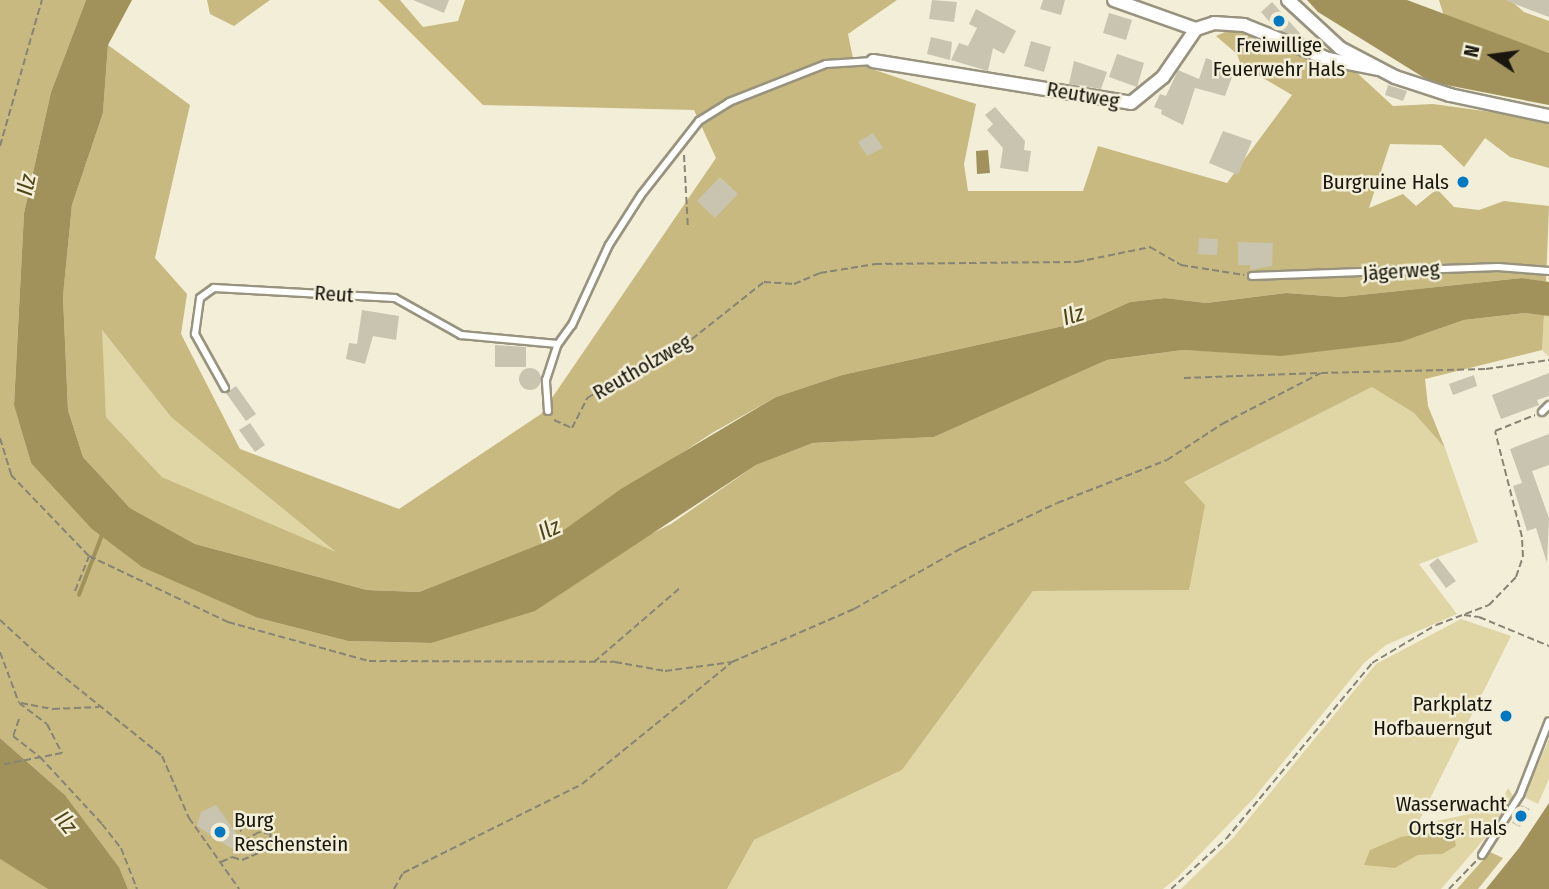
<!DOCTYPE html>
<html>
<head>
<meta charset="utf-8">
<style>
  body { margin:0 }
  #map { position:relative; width:1549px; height:889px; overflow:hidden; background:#f3eed8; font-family:"Fira Sans Condensed",sans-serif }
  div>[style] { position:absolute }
  .green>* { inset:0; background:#e0d5a4 }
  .forest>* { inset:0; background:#c7b97f }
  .water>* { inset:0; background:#a0925a }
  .stream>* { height:3.5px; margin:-1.75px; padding:0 1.75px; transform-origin:1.75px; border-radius:1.75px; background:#a0925a }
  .building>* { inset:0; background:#c9c4af }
  .round { border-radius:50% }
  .path>* { height:2px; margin-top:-1px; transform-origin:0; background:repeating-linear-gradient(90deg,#878475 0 7px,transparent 0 10.5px) }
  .roads { filter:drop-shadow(2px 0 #98937f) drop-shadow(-2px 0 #98937f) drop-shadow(0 2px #98937f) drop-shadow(0 -2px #98937f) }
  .lane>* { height:6px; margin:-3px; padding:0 3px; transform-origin:3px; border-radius:3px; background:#fff }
  .street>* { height:12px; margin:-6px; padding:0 6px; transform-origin:6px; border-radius:6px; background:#fff }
  .dots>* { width:19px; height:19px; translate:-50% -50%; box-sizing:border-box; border:4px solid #f3eed8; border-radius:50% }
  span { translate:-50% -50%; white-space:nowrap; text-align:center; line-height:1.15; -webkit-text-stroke:5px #f3eed8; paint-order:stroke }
  .poi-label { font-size:21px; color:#18160e }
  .right { translate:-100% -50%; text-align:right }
  .left { translate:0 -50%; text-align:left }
  .street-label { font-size:21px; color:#18160e }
  .water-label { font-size:23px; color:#504518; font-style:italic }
  .north { position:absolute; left:1458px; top:21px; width:70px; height:70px; -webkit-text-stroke:5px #f3eed8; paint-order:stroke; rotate:283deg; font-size:19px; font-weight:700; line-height:28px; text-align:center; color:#18160e }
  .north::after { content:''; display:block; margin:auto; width:24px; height:32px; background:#18160e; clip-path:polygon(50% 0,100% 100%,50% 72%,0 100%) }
</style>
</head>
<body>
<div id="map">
  <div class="green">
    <div style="clip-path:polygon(1544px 315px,1549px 316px,1549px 357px,1542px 350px)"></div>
    <div style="clip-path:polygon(101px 329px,171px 417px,339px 554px,162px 477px,106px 417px)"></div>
    <div style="clip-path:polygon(1372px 387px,1414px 413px,1445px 448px,1478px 542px,1419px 564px,1457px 614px,1386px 645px,1364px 663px,1253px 799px,1177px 878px,1163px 889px,727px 889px,754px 840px,902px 770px,1033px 591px,1189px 590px,1184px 482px)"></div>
    <div style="clip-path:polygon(evenodd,1461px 619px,1511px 636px,1417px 825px,1498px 808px,1508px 788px,1513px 796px,1503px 817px,1441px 889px,1181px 889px,1233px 838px,1376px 664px,1461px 619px,1423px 831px,1442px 854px,1418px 855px,1395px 868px,1370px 850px,1423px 831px)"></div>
    <div style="clip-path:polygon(1549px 739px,1549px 779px,1538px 804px,1524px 797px)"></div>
  </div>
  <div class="forest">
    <div style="clip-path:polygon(0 0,86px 0,51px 92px,24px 213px,14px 404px,31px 463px,258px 618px,348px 641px,431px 643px,671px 524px,756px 465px,813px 443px,934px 437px,1107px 360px,1183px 350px,1281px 355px,1401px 342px,1464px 320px,1525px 313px,1544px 315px,1542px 350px,1425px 379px,1428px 406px,1445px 448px,1414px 413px,1372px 387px,1184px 482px,1205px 505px,1189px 590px,1033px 591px,902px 770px,754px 840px,727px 889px,128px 889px,119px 867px,65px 795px,0 738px)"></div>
    <div style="clip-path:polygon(207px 0,270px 0,234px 26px,210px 14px)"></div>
    <div style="clip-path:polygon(evenodd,378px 0,400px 0,423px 27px,458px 21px,465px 0,897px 0,848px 34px,854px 63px,976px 104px,964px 164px,968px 191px,1083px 191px,1098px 146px,1227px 183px,1292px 95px,1241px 65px,1237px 54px,1216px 36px,1236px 27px,1291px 52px,1356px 72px,1393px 106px,1433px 104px,1549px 120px,1549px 168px,1510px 157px,1485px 138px,1464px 167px,1441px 145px,1390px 144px,1369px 208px,1403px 194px,1416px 206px,1437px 189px,1454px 207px,1479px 210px,1504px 201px,1549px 206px,1546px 282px,1522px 278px,1341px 297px,1286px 293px,1206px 303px,1165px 298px,1130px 302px,1090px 320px,842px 375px,776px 397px,712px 433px,550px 540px,419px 592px,367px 590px,195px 544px,130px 508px,83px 457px,68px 410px,63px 295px,72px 205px,103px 113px,108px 45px,190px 105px,155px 258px,187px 294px,181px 334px,240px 449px,399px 509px,541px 414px,716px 158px,694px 110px,483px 105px,378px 0,102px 330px,171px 417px,336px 552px,162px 477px,106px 417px,102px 330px)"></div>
    <div style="clip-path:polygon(1439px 0,1510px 0,1524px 12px,1549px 21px,1549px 53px,1444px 16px)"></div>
    <div style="clip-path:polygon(1453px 830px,1456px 846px,1442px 854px,1418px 855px,1395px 868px,1364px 865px,1370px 850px,1401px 837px)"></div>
    <div style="clip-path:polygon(1490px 852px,1503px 858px,1478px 889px,1457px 889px)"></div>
    <div style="clip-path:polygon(0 859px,47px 887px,48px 889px,0 889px)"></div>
  </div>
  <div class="water">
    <div style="clip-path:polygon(86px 0,132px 0,108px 45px,103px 113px,72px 205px,63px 296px,68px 410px,83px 457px,130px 508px,195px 544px,367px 590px,419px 592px,550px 540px,621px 489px,776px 397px,842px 375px,1090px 320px,1130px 302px,1165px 298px,1206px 303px,1286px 293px,1341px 297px,1522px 278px,1549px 282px,1549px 316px,1525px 313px,1464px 320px,1401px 342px,1281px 356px,1183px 350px,1107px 360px,934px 437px,813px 443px,756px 465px,535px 611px,431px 643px,348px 641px,258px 618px,142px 567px,92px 529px,31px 463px,14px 405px,24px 213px,51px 92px)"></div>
    <div style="clip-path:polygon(1307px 0,1407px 0,1549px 53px,1549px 105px,1431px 82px,1318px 12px)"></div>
    <div style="clip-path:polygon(988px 150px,990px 173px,977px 174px,976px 151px)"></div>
    <div style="clip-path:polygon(0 738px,65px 795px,119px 867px,128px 889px,48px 889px,0 859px)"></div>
    <div style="clip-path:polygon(1549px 803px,1549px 889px,1486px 889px,1519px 848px)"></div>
  </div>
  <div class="stream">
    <div style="left:79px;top:595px;width:64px;rotate:-69deg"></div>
  </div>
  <div class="building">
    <div style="clip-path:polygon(413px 0,449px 0,444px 13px)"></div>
    <div style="clip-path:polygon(932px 0,957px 2px,954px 22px,929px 19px)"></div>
    <div style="clip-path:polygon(1043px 0,1065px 0,1061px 15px,1040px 9px)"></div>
    <div style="clip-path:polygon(1549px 0,1549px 17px,1507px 1px,1507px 0)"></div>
    <div style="clip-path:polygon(1272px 2px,1305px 39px,1304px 40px,1275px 28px,1261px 12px)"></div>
    <div style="clip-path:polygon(976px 9px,1016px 31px,1004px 54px,993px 48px,988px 71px,951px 60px,959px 43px,968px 46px,977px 28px,969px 24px)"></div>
    <div style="clip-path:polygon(1109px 13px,1132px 20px,1126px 40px,1103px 33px)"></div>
    <div style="clip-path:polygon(931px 37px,952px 42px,950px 60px,927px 54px)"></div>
    <div style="clip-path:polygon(1031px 41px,1051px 47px,1044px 72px,1024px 66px)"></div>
    <div style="clip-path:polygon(1117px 54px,1144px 63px,1137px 87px,1109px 77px)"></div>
    <div style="clip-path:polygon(1206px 58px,1235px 69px,1225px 96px,1195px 88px,1183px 125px,1161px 114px,1162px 110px,1154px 107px,1160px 94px,1166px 96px,1178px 70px,1199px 79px)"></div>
    <div style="clip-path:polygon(1074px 61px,1107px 72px,1101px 89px,1069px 84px)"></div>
    <div style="clip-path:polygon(1388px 85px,1407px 91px,1403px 101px,1385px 95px)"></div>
    <div style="clip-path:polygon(995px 107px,1025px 141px,1024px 150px,1031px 151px,1028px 172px,1000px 168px,1003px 148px,987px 130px,993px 124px,985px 115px)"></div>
    <div style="clip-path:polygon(1223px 131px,1252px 141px,1238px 175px,1209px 163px)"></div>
    <div style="clip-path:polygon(873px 133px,883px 148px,867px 156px,858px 142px)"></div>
    <div style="clip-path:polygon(720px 177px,738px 194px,715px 218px,697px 201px)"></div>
    <div style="clip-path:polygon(1199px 238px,1218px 239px,1217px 255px,1198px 254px)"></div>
    <div style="clip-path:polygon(1238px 242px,1273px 243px,1272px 266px,1250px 270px,1250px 265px,1238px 265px)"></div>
    <div style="clip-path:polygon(362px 310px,399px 316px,396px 340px,373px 336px,365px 364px,346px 359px,349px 343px,357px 344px)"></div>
    <div style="clip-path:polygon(495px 345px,526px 347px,526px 367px,495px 367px)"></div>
    <div class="round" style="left:519px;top:368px;width:22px;height:22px"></div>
    <div style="clip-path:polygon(1549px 373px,1549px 396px,1537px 400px,1539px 405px,1501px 419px,1492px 395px)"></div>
    <div style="clip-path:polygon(1474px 375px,1477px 386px,1453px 395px,1449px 384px)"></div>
    <div style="clip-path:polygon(236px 386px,256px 414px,246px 421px,226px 393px)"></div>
    <div style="clip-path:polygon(250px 423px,265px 445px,255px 452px,239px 430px)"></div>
    <div style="clip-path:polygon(1549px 434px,1549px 465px,1532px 471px,1549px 518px,1547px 563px,1536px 528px,1527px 531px,1513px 486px,1522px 483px,1510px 449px)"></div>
    <div style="clip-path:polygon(1438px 558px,1456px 581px,1446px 588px,1429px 565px)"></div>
    <div style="clip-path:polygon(216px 805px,239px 837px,232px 849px,197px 826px,201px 812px)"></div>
    <div style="clip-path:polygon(1521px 805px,1530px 809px,1520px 827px,1512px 823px)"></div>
  </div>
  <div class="path">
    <div style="left:0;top:146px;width:152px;rotate:-74deg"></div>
    <div style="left:684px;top:155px;width:73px;rotate:86.9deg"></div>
    <div style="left:1184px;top:378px;width:136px;rotate:-2.1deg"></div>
    <div style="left:554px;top:420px;width:20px;rotate:24deg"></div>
    <div style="left:572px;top:428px;width:34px;rotate:-63deg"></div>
    <div style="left:587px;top:398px;width:120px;rotate:-29.3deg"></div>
    <div style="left:692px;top:339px;width:92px;rotate:-38.4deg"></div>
    <div style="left:764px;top:282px;width:30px;rotate:4deg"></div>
    <div style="left:794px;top:284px;width:28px;rotate:-23deg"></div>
    <div style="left:820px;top:273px;width:56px;rotate:-9.3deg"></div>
    <div style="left:875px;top:264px;width:202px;rotate:-0.6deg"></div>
    <div style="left:1077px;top:262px;width:75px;rotate:-11.6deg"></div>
    <div style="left:1150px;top:247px;width:36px;rotate:30deg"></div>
    <div style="left:1181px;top:265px;width:64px;rotate:9deg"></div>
    <div style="left:0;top:438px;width:39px;rotate:73deg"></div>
    <div style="left:11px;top:475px;width:112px;rotate:46.1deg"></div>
    <div style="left:89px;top:556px;width:154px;rotate:25.4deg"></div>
    <div style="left:228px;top:622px;width:146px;rotate:15.5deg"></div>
    <div style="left:369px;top:661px;width:246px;rotate:0.2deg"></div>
    <div style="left:615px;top:662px;width:51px;rotate:10.2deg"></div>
    <div style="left:665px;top:671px;width:68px;rotate:-7.7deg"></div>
    <div style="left:732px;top:662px;width:133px;rotate:-23.5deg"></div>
    <div style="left:854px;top:609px;width:122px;rotate:-29.5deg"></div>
    <div style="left:960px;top:549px;width:107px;rotate:-25.4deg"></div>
    <div style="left:1057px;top:503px;width:118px;rotate:-21.4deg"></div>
    <div style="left:1167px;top:460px;width:66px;rotate:-33.2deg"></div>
    <div style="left:1222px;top:424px;width:111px;rotate:-27.3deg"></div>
    <div style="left:1321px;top:373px;width:165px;rotate:-1.4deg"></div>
    <div style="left:1486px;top:369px;width:64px;rotate:-8.1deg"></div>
    <div style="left:75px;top:591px;width:37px;rotate:-68deg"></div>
    <div style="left:1464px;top:615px;width:15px;rotate:8deg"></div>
    <div style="left:1479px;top:617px;width:76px;rotate:22.5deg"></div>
    <div style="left:0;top:620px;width:67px;rotate:42.6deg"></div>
    <div style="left:49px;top:665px;width:145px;rotate:38.8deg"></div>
    <div style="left:162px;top:756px;width:68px;rotate:66.5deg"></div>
    <div style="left:189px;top:818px;width:87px;rotate:54.8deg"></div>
    <div style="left:0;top:652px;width:54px;rotate:69.6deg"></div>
    <div style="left:19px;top:703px;width:35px;rotate:37deg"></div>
    <div style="left:47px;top:724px;width:33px;rotate:63deg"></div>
    <div style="left:62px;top:753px;width:63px;rotate:169deg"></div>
    <div style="left:594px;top:662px;width:113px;rotate:-40.7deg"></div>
    <div style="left:21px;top:703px;width:33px;rotate:11deg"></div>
    <div style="left:53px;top:709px;width:46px;rotate:-2.5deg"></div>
    <div style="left:19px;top:719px;width:18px;rotate:109deg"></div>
    <div style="left:13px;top:736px;width:34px;rotate:38deg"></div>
    <div style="left:40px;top:757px;width:91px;rotate:47.2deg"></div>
    <div style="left:102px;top:824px;width:31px;rotate:52deg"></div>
    <div style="left:121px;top:848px;width:44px;rotate:68.7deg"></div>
    <div style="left:221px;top:862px;width:12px;rotate:-24deg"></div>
    <div style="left:232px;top:857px;width:10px;rotate:17deg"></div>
    <div style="left:242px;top:860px;width:25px;rotate:-23deg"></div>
    <div style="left:265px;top:850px;width:17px;rotate:-69deg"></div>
    <div style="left:271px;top:834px;width:12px;rotate:-171deg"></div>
    <div style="left:259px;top:832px;width:20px;rotate:150deg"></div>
    <div style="left:242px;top:842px;width:19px;rotate:-96deg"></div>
    <div style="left:240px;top:823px;width:8px;rotate:-60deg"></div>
    <div style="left:394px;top:889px;width:18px;rotate:-61deg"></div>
    <div style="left:403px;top:873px;width:200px;rotate:-26.4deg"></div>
    <div style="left:582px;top:784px;width:192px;rotate:-39.1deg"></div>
    <div style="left:1171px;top:889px;width:74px;rotate:-42.3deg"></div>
    <div style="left:1226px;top:839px;width:229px;rotate:-50.3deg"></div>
    <div style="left:1372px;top:663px;width:74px;rotate:-30.7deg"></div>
    <div style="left:1436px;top:625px;width:57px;rotate:-20.7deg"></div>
    <div style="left:1489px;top:605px;width:39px;rotate:-46deg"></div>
    <div style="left:1516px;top:577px;width:21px;rotate:-71deg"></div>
    <div style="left:1523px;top:557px;width:20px;rotate:-93deg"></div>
    <div style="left:1522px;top:537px;width:109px;rotate:-104.3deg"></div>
    <div style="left:1495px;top:431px;width:43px;rotate:-21.8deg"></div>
    <div style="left:1449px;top:889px;width:39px;rotate:-46deg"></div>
  </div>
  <div class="roads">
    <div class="lane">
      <div style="left:1252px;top:276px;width:246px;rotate:-2.1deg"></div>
      <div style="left:1498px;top:267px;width:51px;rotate:4.5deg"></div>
      <div style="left:225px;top:388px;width:62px;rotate:-119.1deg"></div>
      <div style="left:195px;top:334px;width:36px;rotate:-82deg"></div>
      <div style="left:200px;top:298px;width:17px;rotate:-36deg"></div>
      <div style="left:214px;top:288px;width:181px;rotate:3.2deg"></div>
      <div style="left:395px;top:298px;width:76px;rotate:29.3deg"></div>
      <div style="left:461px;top:335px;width:97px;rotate:5.3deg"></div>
      <div style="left:548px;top:411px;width:31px;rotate:-94deg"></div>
      <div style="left:546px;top:380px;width:38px;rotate:-72deg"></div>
      <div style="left:558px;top:344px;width:24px;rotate:-54deg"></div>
      <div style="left:572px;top:325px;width:88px;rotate:-65.2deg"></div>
      <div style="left:609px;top:245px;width:59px;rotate:-57.4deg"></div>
      <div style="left:641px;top:195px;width:94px;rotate:-51.9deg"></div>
      <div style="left:699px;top:121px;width:36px;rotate:-32deg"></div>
      <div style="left:729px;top:102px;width:104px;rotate:-21.4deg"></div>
      <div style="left:826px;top:64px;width:47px;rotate:-3.7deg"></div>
      <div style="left:1542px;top:412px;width:10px;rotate:-45deg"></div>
      <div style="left:1482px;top:855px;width:71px;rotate:-57.7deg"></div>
      <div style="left:1520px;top:795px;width:79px;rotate:-68.6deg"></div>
    </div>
    <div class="street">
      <div style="left:1114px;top:0;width:87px;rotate:19.5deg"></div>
      <div style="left:1288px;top:0;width:71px;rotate:42.7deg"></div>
      <div style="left:1340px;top:48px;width:62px;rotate:27.8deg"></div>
      <div style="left:1395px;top:77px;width:58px;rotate:18.1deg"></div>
      <div style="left:1450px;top:95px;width:101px;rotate:12deg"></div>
      <div style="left:873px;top:61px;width:261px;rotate:9.2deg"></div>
      <div style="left:1131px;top:103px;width:41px;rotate:-39.1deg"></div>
      <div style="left:1163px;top:77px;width:58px;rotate:-55.5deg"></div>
      <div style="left:1196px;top:29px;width:19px;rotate:-18deg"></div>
      <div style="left:1214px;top:23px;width:30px;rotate:4deg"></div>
      <div style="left:1244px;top:25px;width:91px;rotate:22deg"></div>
      <div style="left:1328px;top:59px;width:52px;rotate:11.1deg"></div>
    </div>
  </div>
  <div class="dots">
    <div style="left:1279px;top:21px;background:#0079c2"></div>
    <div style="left:1463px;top:182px;background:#0079c2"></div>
    <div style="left:1506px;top:716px;background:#0079c2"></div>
    <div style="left:1521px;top:816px;background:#0079c2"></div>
    <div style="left:220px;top:832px;background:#0079c2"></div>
  </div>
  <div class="poi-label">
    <span style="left:1279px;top:57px">Freiwillige<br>Feuerwehr Hals</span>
    <span class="right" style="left:1449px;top:182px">Burgruine Hals</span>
    <span class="right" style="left:1492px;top:716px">Parkplatz<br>Hofbauerngut</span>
    <span class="right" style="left:1507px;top:816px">Wasserwacht<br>Ortsgr. Hals</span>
    <span class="left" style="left:234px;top:832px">Burg<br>Reschenstein</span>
  </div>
  <div class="street-label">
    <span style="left:1083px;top:95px;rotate:10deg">Reutweg</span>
    <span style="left:1401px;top:271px;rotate:-4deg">Jägerweg</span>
    <span style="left:334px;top:294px;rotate:4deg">Reut</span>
    <span style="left:642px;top:367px;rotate:-30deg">Reutholzweg</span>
  </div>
  <div class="water-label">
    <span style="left:26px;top:185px;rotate:-78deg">Ilz</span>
    <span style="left:1073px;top:315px;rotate:-16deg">Ilz</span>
    <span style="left:549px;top:529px;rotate:-24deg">Ilz</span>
    <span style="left:66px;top:822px;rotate:51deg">Ilz</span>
  </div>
  <div class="north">N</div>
</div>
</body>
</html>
